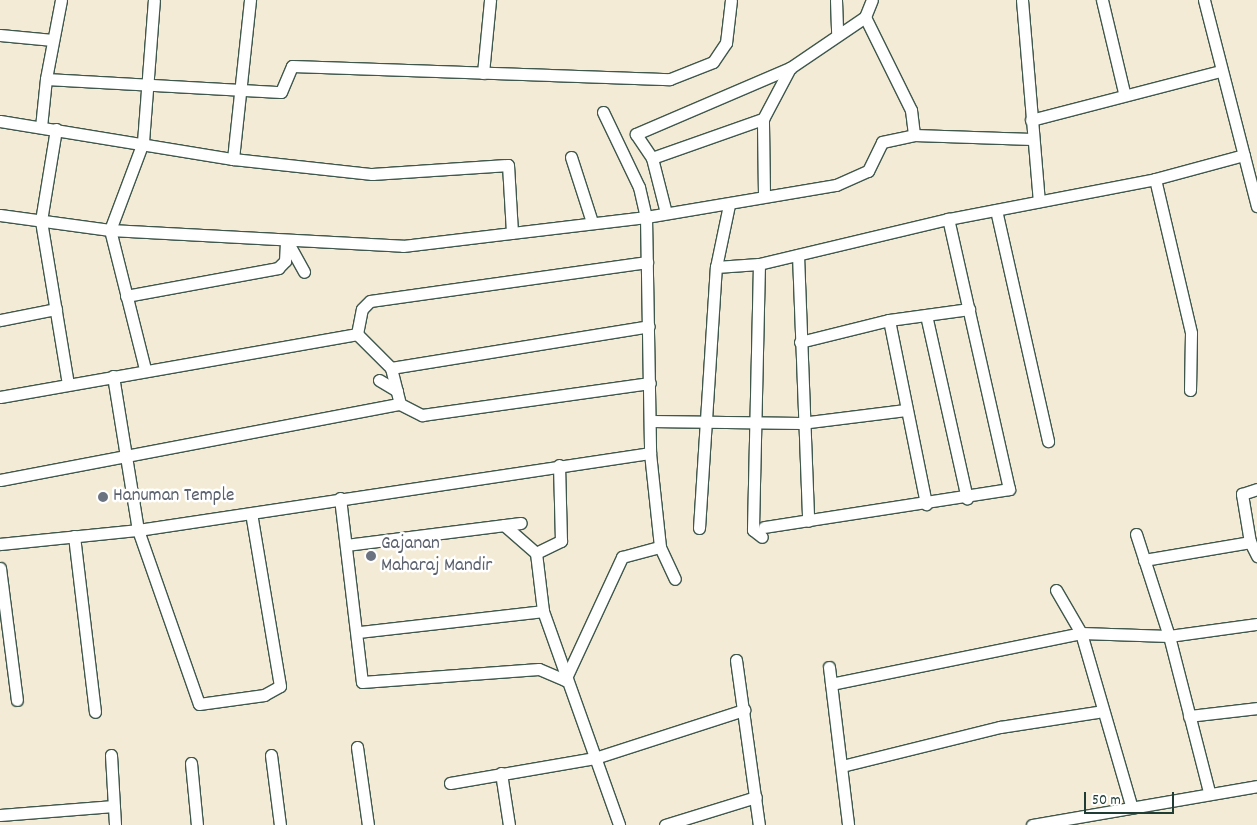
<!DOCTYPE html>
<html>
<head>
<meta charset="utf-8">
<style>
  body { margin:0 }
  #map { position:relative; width:1257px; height:825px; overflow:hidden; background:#f3ebd5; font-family:Dekko,sans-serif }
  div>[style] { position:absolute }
  .roads { filter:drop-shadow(1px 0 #3f574c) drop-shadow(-1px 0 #3f574c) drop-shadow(0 1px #3f574c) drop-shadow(0 -1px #3f574c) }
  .street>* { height:11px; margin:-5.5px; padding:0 5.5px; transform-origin:5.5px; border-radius:5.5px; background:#fff }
  .dots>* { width:14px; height:14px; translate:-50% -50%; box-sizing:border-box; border:2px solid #fff; border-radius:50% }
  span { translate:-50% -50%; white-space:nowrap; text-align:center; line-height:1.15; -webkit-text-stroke:5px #fff; paint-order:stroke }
  .worship-label { font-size:19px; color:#5b616d }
  .left { translate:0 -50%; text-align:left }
  .scale { position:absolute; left:1084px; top:792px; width:90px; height:22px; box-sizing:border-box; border:2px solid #1f3d34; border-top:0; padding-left:6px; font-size:15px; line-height:18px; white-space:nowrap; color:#1f3d34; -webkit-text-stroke:4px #fff; paint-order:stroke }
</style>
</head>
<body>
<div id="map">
  <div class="roads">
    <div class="street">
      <div style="left:61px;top:0;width:80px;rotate:100.8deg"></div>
      <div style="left:46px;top:79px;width:235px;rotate:3.2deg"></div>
      <div style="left:281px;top:92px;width:28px;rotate:-67deg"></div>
      <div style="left:292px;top:66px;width:378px;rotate:2deg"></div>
      <div style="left:670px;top:79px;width:46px;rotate:-21.6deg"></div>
      <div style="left:713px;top:62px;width:23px;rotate:-56deg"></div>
      <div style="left:726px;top:43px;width:43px;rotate:-83.4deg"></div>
      <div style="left:836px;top:0;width:32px;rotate:88deg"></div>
      <div style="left:1022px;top:0;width:202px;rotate:85.2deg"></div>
      <div style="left:1102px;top:0;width:95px;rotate:76.6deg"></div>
      <div style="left:1204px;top:0;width:213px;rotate:75.6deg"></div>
      <div style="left:865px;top:17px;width:104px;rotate:63.7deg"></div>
      <div style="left:911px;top:110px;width:25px;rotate:83deg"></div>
      <div style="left:0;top:35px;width:53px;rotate:5.4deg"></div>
      <div style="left:483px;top:73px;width:73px;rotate:-84.5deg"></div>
      <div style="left:603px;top:112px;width:83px;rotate:64.4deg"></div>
      <div style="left:639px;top:187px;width:31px;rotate:77deg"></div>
      <div style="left:646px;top:217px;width:236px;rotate:89deg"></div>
      <div style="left:650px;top:453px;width:95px;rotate:83.9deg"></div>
      <div style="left:660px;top:547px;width:35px;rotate:65deg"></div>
      <div style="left:1031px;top:120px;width:196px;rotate:-14.5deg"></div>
      <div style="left:0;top:121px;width:236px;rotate:9.3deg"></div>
      <div style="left:233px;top:159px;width:140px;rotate:6.2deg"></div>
      <div style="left:372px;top:174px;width:136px;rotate:-3.8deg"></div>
      <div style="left:508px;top:165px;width:68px;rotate:86.6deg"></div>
      <div style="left:41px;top:127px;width:48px;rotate:-84.1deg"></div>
      <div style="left:56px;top:129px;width:93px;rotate:99.3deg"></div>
      <div style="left:41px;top:221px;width:165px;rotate:80.6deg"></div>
      <div style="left:571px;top:157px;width:68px;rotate:72.1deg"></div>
      <div style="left:652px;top:158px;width:118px;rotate:-19.4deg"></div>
      <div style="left:233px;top:159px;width:160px;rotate:-83.9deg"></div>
      <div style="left:1155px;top:179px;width:92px;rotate:-15.1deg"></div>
      <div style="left:764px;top:195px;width:76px;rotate:-90.8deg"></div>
      <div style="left:763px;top:119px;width:58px;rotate:-62.1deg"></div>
      <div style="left:790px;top:68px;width:91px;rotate:-34.2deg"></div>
      <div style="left:865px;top:17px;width:18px;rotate:-68deg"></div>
      <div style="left:996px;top:210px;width:237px;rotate:77.3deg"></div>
      <div style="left:666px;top:213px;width:57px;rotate:-104.3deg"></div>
      <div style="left:652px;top:158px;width:29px;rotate:-124deg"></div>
      <div style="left:636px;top:134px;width:168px;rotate:-23.2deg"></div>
      <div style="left:0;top:215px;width:111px;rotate:7.8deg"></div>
      <div style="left:110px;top:230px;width:293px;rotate:3.1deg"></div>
      <div style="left:403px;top:246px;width:245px;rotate:-6.8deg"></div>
      <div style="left:646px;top:217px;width:193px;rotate:-9.6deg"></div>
      <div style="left:836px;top:185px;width:35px;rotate:-24deg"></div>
      <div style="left:868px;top:171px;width:32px;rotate:-64deg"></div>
      <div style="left:882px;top:142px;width:33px;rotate:-12deg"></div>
      <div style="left:914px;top:135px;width:118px;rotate:1.9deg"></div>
      <div style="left:287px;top:241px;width:35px;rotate:61deg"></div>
      <div style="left:798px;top:255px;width:266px;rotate:87.8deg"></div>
      <div style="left:759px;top:264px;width:266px;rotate:91.3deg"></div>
      <div style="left:753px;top:530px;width:11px;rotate:38deg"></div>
      <div style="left:716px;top:267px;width:43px;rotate:-4deg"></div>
      <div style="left:759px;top:264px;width:194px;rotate:-13.4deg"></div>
      <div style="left:948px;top:219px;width:211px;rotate:-10.9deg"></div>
      <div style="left:1155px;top:179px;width:158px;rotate:76.8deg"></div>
      <div style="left:1191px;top:333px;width:57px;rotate:91deg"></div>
      <div style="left:126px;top:296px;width:155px;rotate:-10.4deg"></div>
      <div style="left:278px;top:268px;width:10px;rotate:-45deg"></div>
      <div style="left:285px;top:261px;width:21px;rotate:-87deg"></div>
      <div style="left:926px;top:315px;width:188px;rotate:77.4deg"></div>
      <div style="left:0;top:320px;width:57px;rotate:-11.1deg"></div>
      <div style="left:889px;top:320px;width:188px;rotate:78.6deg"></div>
      <div style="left:357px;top:334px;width:25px;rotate:-79deg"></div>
      <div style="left:362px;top:309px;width:11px;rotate:-45deg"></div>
      <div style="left:370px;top:301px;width:280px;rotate:-8deg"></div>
      <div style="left:800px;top:342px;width:92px;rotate:-13.9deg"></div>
      <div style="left:889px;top:320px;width:81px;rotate:-7.8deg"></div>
      <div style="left:391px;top:368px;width:261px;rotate:-9.2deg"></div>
      <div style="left:145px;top:369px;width:143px;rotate:-104.1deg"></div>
      <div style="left:110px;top:230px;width:94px;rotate:-69.4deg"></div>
      <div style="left:143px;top:142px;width:142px;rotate:-85.6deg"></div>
      <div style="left:113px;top:376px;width:156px;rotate:80.8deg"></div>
      <div style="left:138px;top:530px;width:184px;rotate:70.7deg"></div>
      <div style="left:199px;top:704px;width:66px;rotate:-7.9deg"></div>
      <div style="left:264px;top:695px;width:18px;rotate:-29deg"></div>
      <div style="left:280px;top:686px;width:175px;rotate:-99.5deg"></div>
      <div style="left:379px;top:380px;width:21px;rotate:31deg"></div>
      <div style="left:0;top:397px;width:363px;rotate:-10deg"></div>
      <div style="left:357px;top:334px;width:48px;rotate:45deg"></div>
      <div style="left:391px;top:368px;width:37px;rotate:76deg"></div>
      <div style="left:651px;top:421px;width:150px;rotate:0.8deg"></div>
      <div style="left:801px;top:423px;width:106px;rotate:-7.1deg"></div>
      <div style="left:0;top:480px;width:407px;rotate:-10.8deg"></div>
      <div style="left:400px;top:404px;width:25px;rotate:27deg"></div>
      <div style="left:422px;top:415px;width:230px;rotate:-8deg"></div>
      <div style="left:340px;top:498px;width:185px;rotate:83.2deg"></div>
      <div style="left:362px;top:682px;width:177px;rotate:-4.2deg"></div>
      <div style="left:539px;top:669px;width:28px;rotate:23deg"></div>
      <div style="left:565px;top:680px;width:136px;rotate:-65.1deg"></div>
      <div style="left:622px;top:557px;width:39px;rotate:-15deg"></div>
      <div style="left:504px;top:525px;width:43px;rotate:41.2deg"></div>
      <div style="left:536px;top:553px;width:58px;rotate:83.1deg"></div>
      <div style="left:764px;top:527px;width:248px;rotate:-8.8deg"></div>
      <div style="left:1009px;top:489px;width:277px;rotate:-102.7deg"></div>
      <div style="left:699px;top:528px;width:262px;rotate:-86.3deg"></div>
      <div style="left:716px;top:267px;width:63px;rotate:-78.2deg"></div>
      <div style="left:1136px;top:534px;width:107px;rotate:72.1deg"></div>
      <div style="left:1169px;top:636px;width:161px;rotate:75.6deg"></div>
      <div style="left:74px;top:536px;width:177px;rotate:83.2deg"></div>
      <div style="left:1250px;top:542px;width:16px;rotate:63deg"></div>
      <div style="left:0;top:544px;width:139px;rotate:-5.8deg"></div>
      <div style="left:138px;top:530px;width:518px;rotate:-8.55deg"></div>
      <div style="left:346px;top:545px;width:176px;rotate:-7.2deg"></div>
      <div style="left:536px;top:553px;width:28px;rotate:-26deg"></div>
      <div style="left:561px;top:541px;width:76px;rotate:-91.5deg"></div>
      <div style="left:1144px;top:560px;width:108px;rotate:-9.6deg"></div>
      <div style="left:1250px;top:542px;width:49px;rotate:-99.5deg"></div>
      <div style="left:1242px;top:494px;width:16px;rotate:-18deg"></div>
      <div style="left:0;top:568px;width:133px;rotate:82.7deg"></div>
      <div style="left:1056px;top:590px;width:50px;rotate:59.8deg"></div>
      <div style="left:1081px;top:633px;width:179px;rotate:73.8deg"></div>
      <div style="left:359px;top:632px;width:185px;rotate:-6.5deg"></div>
      <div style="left:543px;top:611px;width:227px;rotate:70.4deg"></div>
      <div style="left:736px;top:660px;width:167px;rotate:82.1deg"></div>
      <div style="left:829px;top:667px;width:159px;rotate:83.1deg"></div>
      <div style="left:831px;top:684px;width:255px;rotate:-11.5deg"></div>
      <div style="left:1081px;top:633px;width:88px;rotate:2deg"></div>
      <div style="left:1169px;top:636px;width:89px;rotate:-7.8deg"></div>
      <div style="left:1189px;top:716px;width:68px;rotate:-6.7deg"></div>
      <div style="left:357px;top:747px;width:79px;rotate:82deg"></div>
      <div style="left:111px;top:755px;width:70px;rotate:86.7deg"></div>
      <div style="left:271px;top:755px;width:71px;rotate:82.7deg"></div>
      <div style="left:191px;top:763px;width:62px;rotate:84.5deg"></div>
      <div style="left:842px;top:766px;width:163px;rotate:-13.9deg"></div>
      <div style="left:1000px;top:727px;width:104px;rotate:-8.8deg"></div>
      <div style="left:501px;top:773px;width:53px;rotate:81.3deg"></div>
      <div style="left:450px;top:783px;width:147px;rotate:-9.8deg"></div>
      <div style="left:595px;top:758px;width:157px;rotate:-17.9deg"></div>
      <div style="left:0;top:815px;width:114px;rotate:-4.5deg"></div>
      <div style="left:665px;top:825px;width:95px;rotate:-17.1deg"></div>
      <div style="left:1032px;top:825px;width:228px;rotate:-9.8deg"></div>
    </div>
  </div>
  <div class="dots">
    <div style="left:103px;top:497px;background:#6b7280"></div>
    <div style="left:371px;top:556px;background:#6b7280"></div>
  </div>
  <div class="worship-label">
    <span class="left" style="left:113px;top:497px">Hanuman Temple</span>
    <span class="left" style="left:381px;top:556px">Gajanan<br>Maharaj Mandir</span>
  </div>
  <div class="scale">50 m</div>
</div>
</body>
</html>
